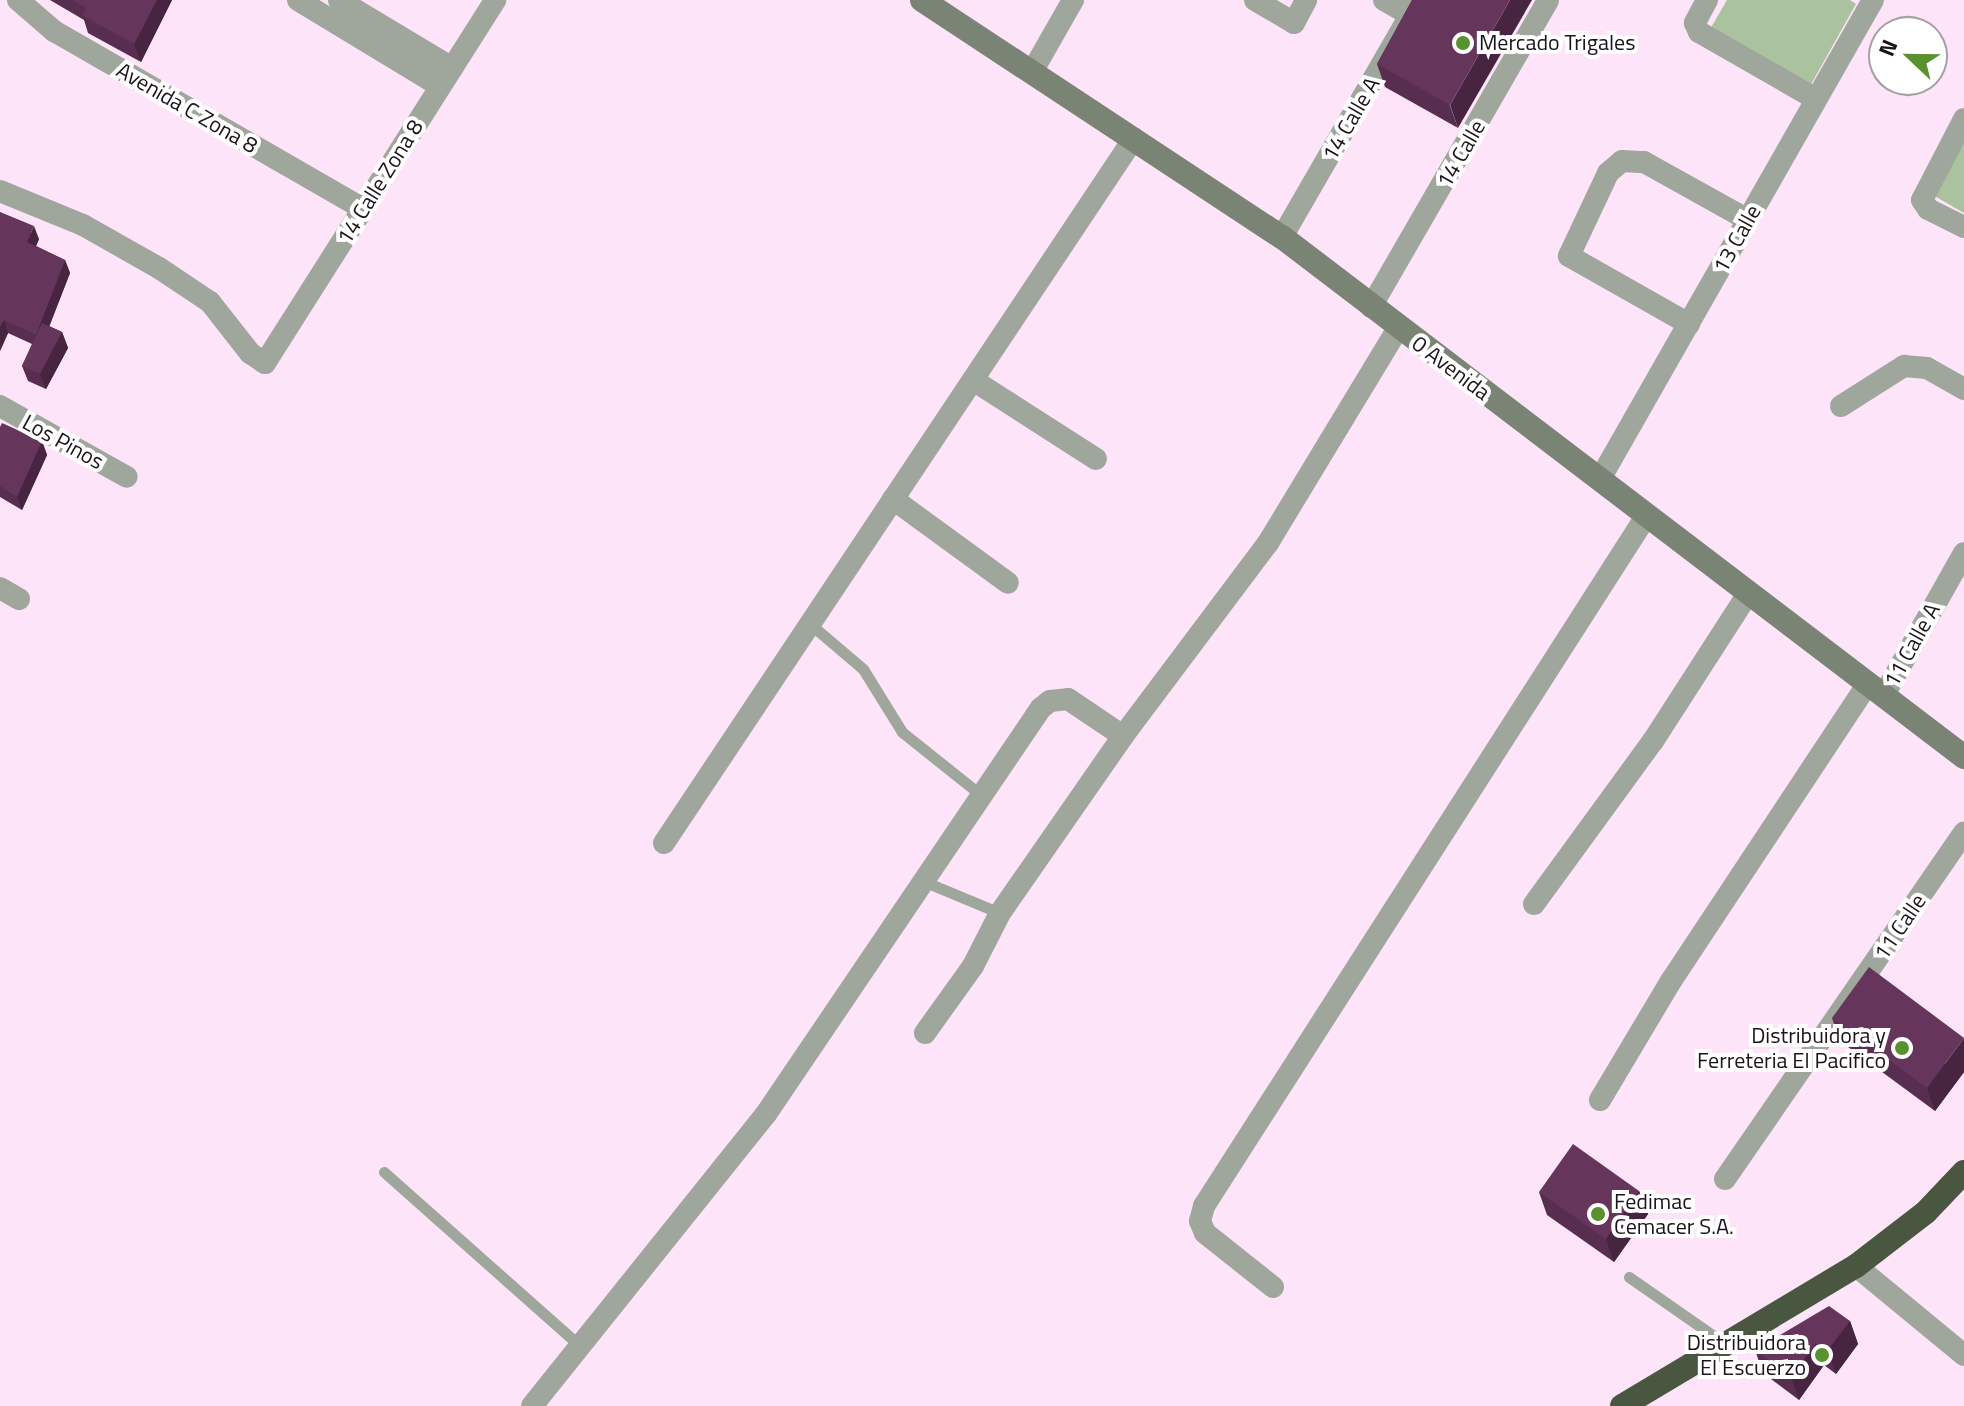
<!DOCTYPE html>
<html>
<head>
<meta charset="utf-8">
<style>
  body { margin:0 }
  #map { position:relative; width:1964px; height:1406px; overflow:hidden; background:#fee4f8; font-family:"Titillium Web",sans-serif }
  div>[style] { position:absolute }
  .green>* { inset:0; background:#abc29f }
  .lane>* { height:11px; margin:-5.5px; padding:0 5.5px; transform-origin:5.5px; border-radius:5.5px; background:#9fa69c }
  .street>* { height:22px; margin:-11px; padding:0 11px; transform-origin:11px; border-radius:11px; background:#9fa69c }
  .secondary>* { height:24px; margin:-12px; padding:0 12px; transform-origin:12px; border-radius:12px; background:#7a8474 }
  .highway>* { height:24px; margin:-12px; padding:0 12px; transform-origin:12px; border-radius:12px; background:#495741 }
  .wall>* { inset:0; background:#572e4f }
  .shaded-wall>* { inset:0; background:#472540 }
  .building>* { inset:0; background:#65355c }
  .dots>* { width:22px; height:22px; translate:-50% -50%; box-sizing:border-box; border:4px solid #fff; border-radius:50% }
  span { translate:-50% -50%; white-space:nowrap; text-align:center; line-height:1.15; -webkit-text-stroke:8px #fff; paint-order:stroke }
  .poi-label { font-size:22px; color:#1c131a }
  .left { translate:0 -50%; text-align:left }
  .right { translate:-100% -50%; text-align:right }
  .street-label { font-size:22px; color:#1c131a }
  .north { position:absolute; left:1868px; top:16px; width:80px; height:80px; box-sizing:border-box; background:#fff; border:2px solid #a4a1a3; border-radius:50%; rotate:292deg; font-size:22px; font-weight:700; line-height:32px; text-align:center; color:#1c131a }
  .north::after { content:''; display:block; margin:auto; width:28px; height:36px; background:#58912e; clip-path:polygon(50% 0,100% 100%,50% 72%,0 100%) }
</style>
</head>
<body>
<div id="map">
  <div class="green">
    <div style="clip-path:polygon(1727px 0,1850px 0,1856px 4px,1809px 88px,1709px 31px)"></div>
    <div style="clip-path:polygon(1964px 135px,1964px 213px,1931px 194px)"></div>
  </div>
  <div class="lane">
    <div style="left:809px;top:623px;width:71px;rotate:40.4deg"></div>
    <div style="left:863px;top:669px;width:74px;rotate:58.2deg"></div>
    <div style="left:902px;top:732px;width:101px;rotate:38.6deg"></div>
    <div style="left:923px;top:881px;width:83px;rotate:22.6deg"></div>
    <div style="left:384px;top:1172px;width:262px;rotate:41.6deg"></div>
    <div style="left:1629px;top:1277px;width:119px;rotate:34.8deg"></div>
  </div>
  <div class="street">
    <div style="left:18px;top:0;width:48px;rotate:40.7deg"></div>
    <div style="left:54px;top:31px;width:357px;rotate:29.9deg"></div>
    <div style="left:298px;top:0;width:166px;rotate:31.2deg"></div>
    <div style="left:339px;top:0;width:132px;rotate:31deg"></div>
    <div style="left:1255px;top:0;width:45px;rotate:30.5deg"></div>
    <div style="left:1294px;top:23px;width:26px;rotate:-62deg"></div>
    <div style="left:1384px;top:0;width:30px;rotate:30deg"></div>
    <div style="left:1707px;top:0;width:26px;rotate:118deg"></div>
    <div style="left:1695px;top:23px;width:10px;rotate:66deg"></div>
    <div style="left:1699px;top:32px;width:135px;rotate:29.8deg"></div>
    <div style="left:1032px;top:72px;width:83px;rotate:-60.3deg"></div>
    <div style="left:1964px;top:119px;width:91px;rotate:117.4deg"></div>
    <div style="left:1922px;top:200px;width:11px;rotate:56deg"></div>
    <div style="left:1928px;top:209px;width:40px;rotate:26.6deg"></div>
    <div style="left:0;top:191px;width:90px;rotate:22.3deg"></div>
    <div style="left:83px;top:225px;width:87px;rotate:29.5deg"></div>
    <div style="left:159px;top:268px;width:61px;rotate:33.7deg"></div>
    <div style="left:210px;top:302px;width:65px;rotate:51.9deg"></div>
    <div style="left:250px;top:353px;width:18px;rotate:34deg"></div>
    <div style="left:265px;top:363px;width:430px;rotate:-57.6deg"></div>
    <div style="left:1282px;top:237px;width:274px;rotate:-60deg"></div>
    <div style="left:1371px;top:307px;width:354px;rotate:-60deg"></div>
    <div style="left:1689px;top:324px;width:138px;rotate:-150.5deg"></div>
    <div style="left:1569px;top:256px;width:92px;rotate:-64.8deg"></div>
    <div style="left:1608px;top:173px;width:18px;rotate:-41deg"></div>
    <div style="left:1622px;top:161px;width:22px;rotate:3deg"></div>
    <div style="left:1644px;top:162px;width:119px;rotate:29.1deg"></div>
    <div style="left:973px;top:380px;width:146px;rotate:32.7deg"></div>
    <div style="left:0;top:406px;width:145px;rotate:29.2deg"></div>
    <div style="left:1841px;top:406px;width:75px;rotate:-32.4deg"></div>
    <div style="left:1904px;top:366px;width:23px;rotate:5deg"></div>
    <div style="left:1927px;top:368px;width:43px;rotate:29.6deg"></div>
    <div style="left:1600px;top:479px;width:551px;rotate:-60.32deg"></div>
    <div style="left:893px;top:499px;width:142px;rotate:36.1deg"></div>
    <div style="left:0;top:588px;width:22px;rotate:30deg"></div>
    <div style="left:1884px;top:695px;width:163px;rotate:-60.6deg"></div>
    <div style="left:664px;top:843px;width:847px;rotate:-56.31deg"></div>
    <div style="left:1534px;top:904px;width:202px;rotate:-53.9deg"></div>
    <div style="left:1653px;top:741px;width:177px;rotate:-57.2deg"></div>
    <div style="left:925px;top:1033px;width:82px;rotate:-54.4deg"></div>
    <div style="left:973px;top:966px;width:59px;rotate:-63deg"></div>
    <div style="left:1000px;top:913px;width:216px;rotate:-55.2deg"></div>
    <div style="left:1123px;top:736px;width:241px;rotate:-53.1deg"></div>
    <div style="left:1268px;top:543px;width:251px;rotate:-58.8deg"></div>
    <div style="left:1600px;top:1100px;width:139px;rotate:-59.2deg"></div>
    <div style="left:1671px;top:981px;width:357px;rotate:-56.5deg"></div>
    <div style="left:1725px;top:1179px;width:421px;rotate:-55.4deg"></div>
    <div style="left:1856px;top:1266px;width:140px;rotate:39.5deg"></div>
    <div style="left:1273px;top:1287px;width:87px;rotate:-141.5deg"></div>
    <div style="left:1205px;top:1233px;width:13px;rotate:-113deg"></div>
    <div style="left:1200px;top:1221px;width:16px;rotate:-75deg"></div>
    <div style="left:1204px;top:1206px;width:821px;rotate:-57.34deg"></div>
    <div style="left:532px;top:1406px;width:374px;rotate:-51.3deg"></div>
    <div style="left:766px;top:1114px;width:490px;rotate:-55.9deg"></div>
    <div style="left:1041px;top:708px;width:11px;rotate:-38deg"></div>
    <div style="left:1050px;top:701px;width:18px;rotate:-6deg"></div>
    <div style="left:1068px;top:699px;width:66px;rotate:33.9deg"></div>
  </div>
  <div class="secondary">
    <div style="left:922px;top:0;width:431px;rotate:33.4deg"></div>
    <div style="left:1282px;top:237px;width:858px;rotate:37.32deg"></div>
  </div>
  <div class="highway">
    <div style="left:1622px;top:1406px;width:273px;rotate:-30.9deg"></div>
    <div style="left:1856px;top:1266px;width:88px;rotate:-37.6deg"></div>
    <div style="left:1926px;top:1212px;width:55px;rotate:-46.5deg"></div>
  </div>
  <div class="wall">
    <div style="clip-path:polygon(50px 0,172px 0,141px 62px,88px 33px,84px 20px)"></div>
    <div style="clip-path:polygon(1412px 0,1458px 128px,1385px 87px,1377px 64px)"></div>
    <div style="clip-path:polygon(0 212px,39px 239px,36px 246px,65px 260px,70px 273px,49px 326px,62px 332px,68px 348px,46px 389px,28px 381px,22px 366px,32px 344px,8px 333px,0 351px)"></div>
    <div style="clip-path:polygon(0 427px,42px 441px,47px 455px,22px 510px,0 497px)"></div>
    <div style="clip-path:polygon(1832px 1018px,1964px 1072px,1935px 1111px,1840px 1041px)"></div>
    <div style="clip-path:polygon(1639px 1191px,1648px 1214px,1614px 1262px,1547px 1215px,1539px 1192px)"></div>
    <div style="clip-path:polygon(1850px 1321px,1858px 1344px,1836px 1374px,1824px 1365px,1799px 1400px,1763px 1373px,1755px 1350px)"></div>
  </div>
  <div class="shaded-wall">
    <div style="clip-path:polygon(157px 0,172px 0,141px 62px,134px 44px)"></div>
    <div style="clip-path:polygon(1510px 0,1532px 0,1458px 128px,1450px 105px)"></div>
    <div style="clip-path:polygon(34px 226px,39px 239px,32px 255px,27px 242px)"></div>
    <div style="clip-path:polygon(65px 260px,70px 273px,41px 348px,36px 335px)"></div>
    <div style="clip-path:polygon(4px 320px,8px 333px,0 351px,0 327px)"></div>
    <div style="clip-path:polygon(62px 332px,68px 348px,46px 389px,40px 374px)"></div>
    <div style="clip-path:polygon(42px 441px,47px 455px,22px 510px,17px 497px)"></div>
    <div style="clip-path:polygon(1964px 1038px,1964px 1072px,1935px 1111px,1927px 1088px)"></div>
    <div style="clip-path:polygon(1639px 1191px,1648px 1214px,1614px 1262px,1606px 1239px)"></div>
    <div style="clip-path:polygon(1850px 1321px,1858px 1344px,1836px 1374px,1827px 1351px)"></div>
    <div style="clip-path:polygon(1816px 1343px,1824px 1365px,1799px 1400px,1791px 1377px)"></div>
  </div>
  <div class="building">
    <div style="clip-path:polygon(73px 0,157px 0,134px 44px,82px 15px,86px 8px)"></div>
    <div style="clip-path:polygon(1412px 0,1510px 0,1450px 105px,1377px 64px)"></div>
    <div style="clip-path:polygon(0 212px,34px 226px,27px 242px,65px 260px,36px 335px,4px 320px,0 327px)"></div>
    <div style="clip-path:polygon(42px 323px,62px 332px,40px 374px,22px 366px)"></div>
    <div style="clip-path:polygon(2px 423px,42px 441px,17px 497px,0 486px,0 427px)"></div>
    <div style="clip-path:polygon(1869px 967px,1964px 1038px,1927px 1088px,1832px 1018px)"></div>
    <div style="clip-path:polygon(1573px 1144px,1639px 1191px,1606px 1239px,1539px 1192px)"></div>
    <div style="clip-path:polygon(1829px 1306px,1850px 1321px,1827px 1351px,1816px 1343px,1791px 1377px,1755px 1350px)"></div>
  </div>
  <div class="dots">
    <div style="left:1463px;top:43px;background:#58912e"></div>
    <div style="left:1902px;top:1048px;background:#58912e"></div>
    <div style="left:1598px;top:1214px;background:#58912e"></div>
    <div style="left:1822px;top:1355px;background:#58912e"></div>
  </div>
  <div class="poi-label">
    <span class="left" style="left:1479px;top:43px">Mercado Trigales</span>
    <span class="right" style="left:1886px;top:1048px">Distribuidora y<br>Ferreteria El Pacifico</span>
    <span class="left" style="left:1614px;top:1214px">Fedimac<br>Cemacer S.A.</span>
    <span class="right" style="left:1806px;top:1355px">Distribuidora<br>El Escuerzo</span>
  </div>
  <div class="street-label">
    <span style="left:187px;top:108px;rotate:30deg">Avenida C Zona 8</span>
    <span style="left:1351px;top:119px;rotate:-60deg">14 Calle A</span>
    <span style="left:1461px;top:154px;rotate:-60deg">14 Calle</span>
    <span style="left:380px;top:182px;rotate:-58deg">14 Calle Zona 8</span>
    <span style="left:1737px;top:239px;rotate:-61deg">13 Calle</span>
    <span style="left:1451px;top:368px;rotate:37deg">0 Avenida</span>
    <span style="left:63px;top:442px;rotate:29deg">Los Pinos</span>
    <span style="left:1912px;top:645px;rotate:-61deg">11 Calle A</span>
    <span style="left:1900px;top:927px;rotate:-56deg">11 Calle</span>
  </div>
  <div class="north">N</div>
</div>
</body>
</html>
